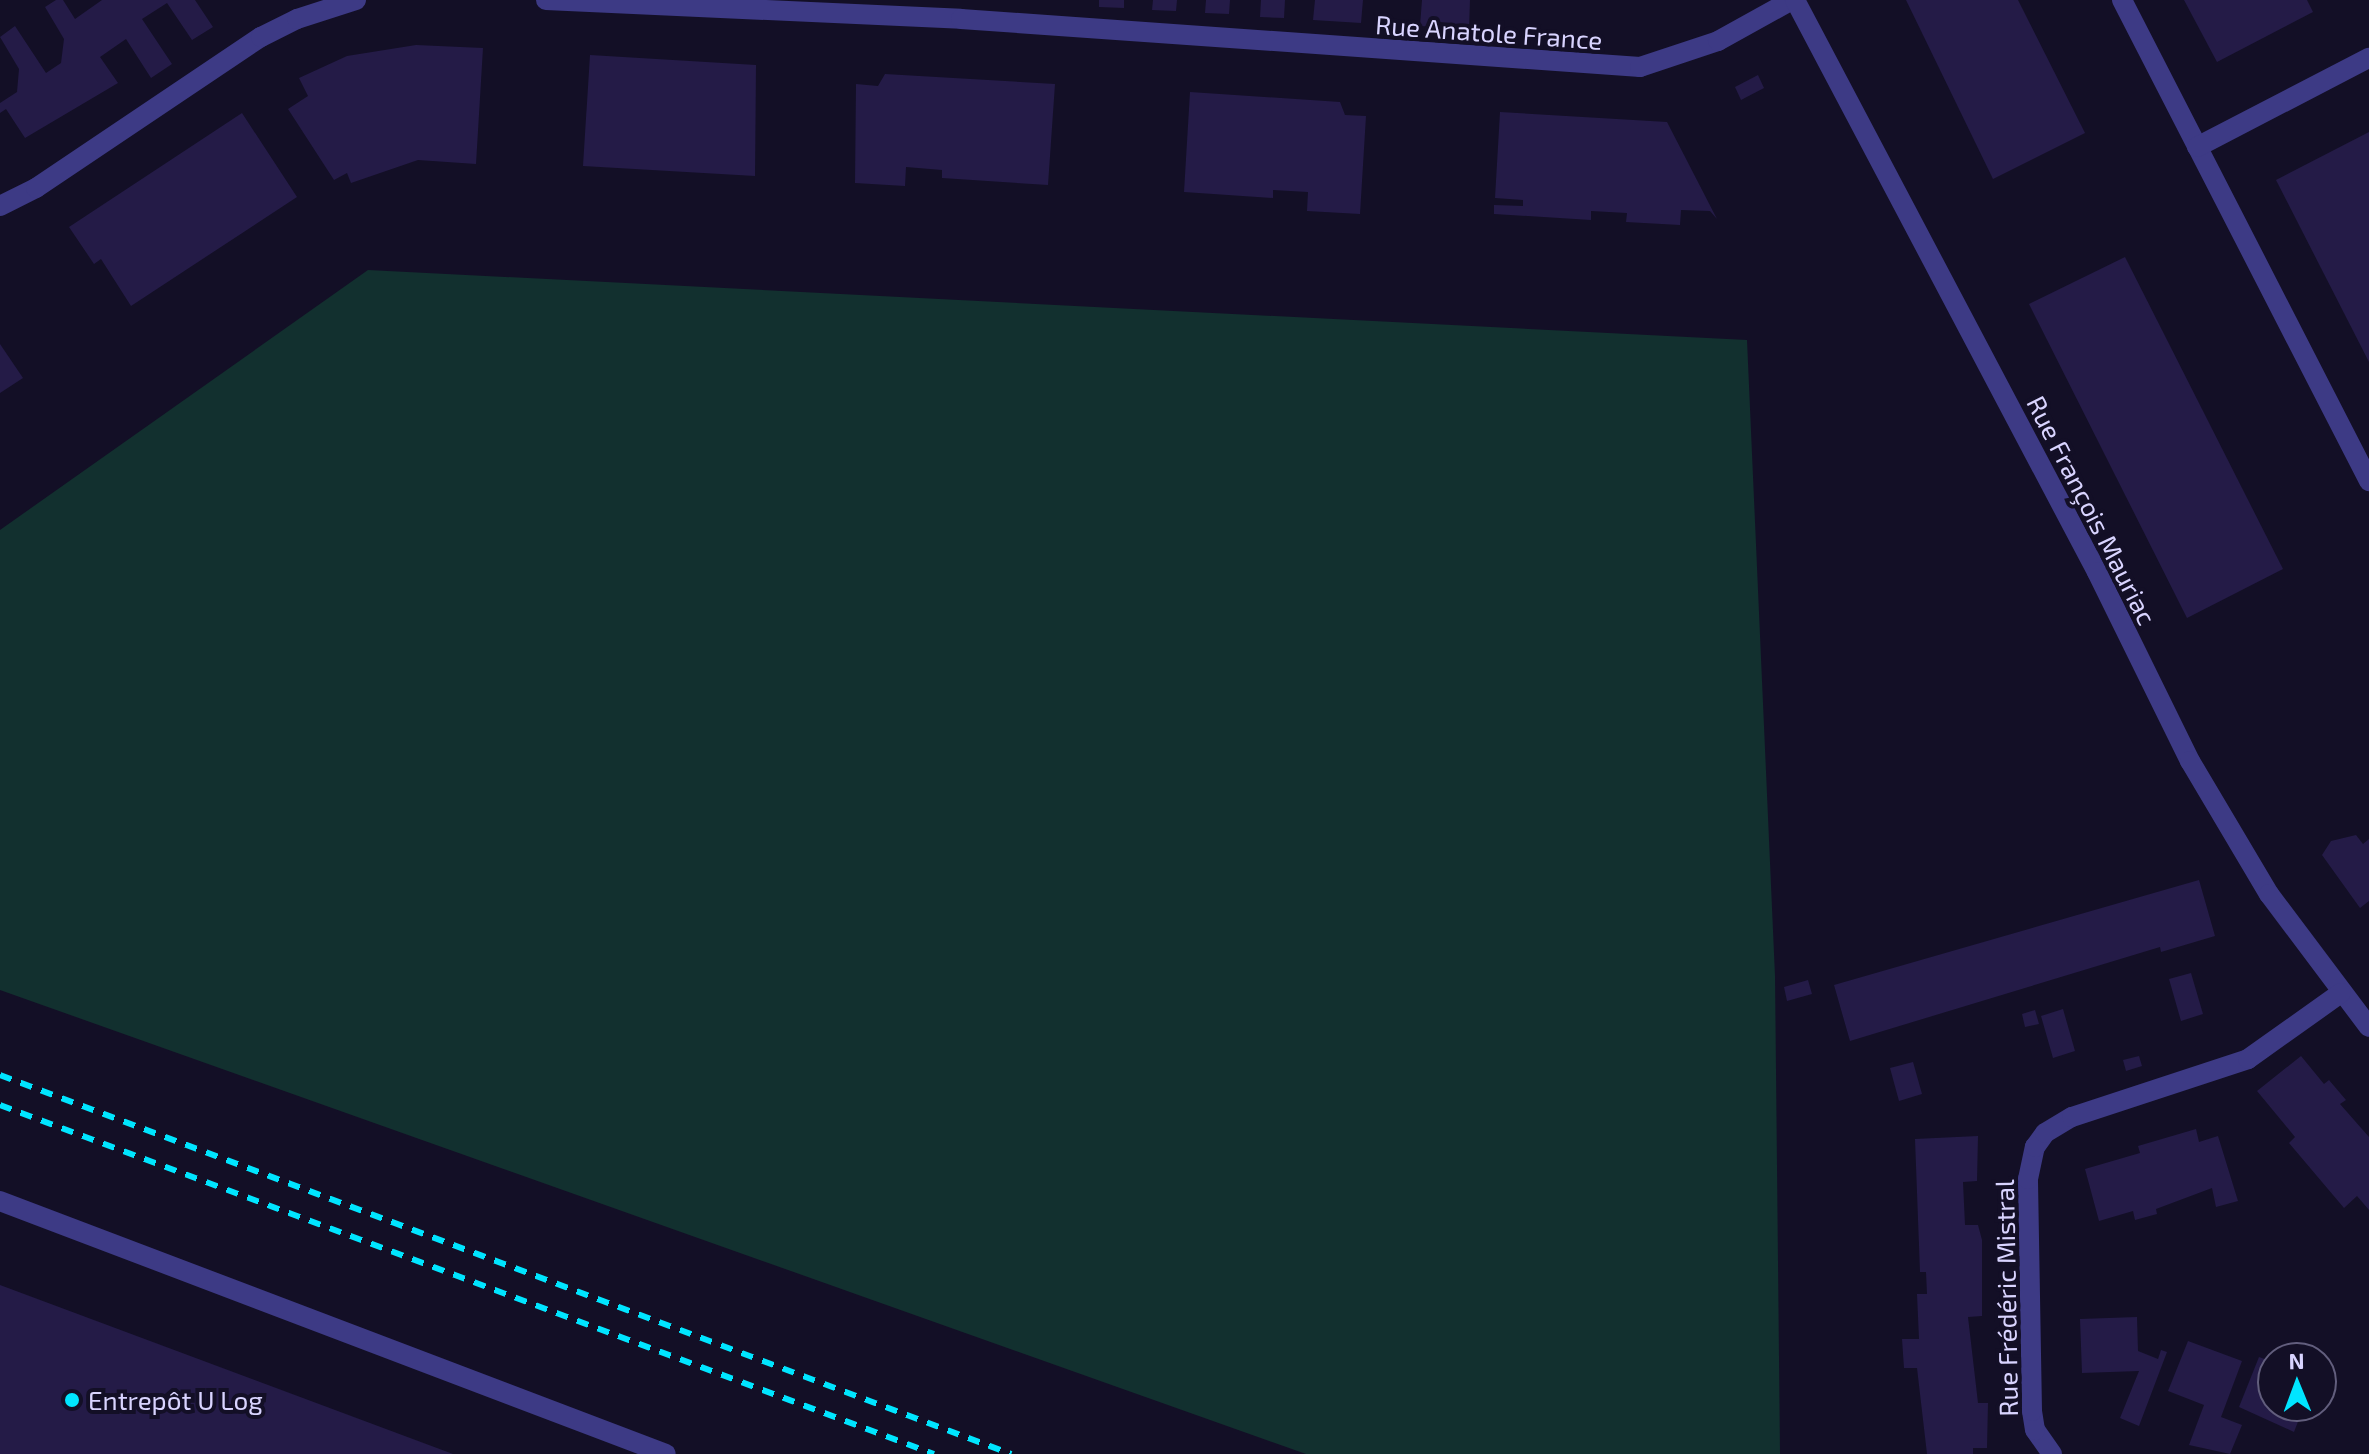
<!DOCTYPE html>
<html>
<head>
<meta charset="utf-8">
<style>
  body { margin:0 }
  #map { position:relative; width:2369px; height:1454px; overflow:hidden; background:#130f26; font-family:"Exo 2",sans-serif }
  div>[style] { position:absolute }
  .green>* { inset:0; background:#12302f }
  .building>* { inset:0; background:#241b47 }
  .service>* { height:20px; margin:-10px; padding:0 10px; transform-origin:10px; border-radius:10px; background:#3d3a85 }
  .minor>* { height:20px; margin:-10px; padding:0 10px; transform-origin:10px; border-radius:10px; background:#3d3a85 }
  .rail>* { height:6px; margin-top:-3px; transform-origin:0; background:repeating-linear-gradient(90deg,#00e5ff 0 12px,transparent 0 22px) }
  .dots>* { width:22px; height:22px; translate:-50% -50%; box-sizing:border-box; border:4px solid #130f26; border-radius:50% }
  span { translate:-50% -50%; white-space:nowrap; text-align:center; line-height:1.15; -webkit-text-stroke:8px #130f26; paint-order:stroke }
  .street-label { font-size:26px; color:#d9d4ff }
  .poi-label { font-size:26px; color:#d9d4ff }
  .left { translate:0 -50%; text-align:left }
  .north { position:absolute; left:2257px; top:1342px; width:80px; height:80px; box-sizing:border-box; background:#130f26; border:2px solid #625e7d; border-radius:50%; rotate:359deg; font-size:22px; font-weight:700; line-height:32px; text-align:center; color:#d9d4ff }
  .north::after { content:''; display:block; margin:auto; width:28px; height:36px; background:#00e5ff; clip-path:polygon(50% 0,100% 100%,50% 72%,0 100%) }
</style>
</head>
<body>
<div id="map">
  <div class="green">
    <div style="clip-path:polygon(368px 270px,1747px 340px,1775px 976px,1780px 1454px,1306px 1454px,0 990px,0 530px)"></div>
  </div>
  <div class="building">
    <div style="clip-path:polygon(56px 0,63px 0,75px 19px,102px 0,195px 0,213px 27px,192px 40px,167px 3px,142px 19px,172px 64px,151px 78px,126px 39px,100px 57px,118px 83px,25px 138px,6px 109px,0 113px,0 103px,17px 92px,19px 69px,0 37px,15px 26px,46px 73px,61px 63px,64px 39px,45px 7px)"></div>
    <div style="clip-path:polygon(1099px 0,1124px 0,1124px 8px,1099px 7px)"></div>
    <div style="clip-path:polygon(1153px 0,1177px 0,1176px 11px,1152px 10px)"></div>
    <div style="clip-path:polygon(1206px 0,1230px 0,1229px 14px,1205px 13px)"></div>
    <div style="clip-path:polygon(1261px 0,1285px 0,1284px 18px,1260px 17px)"></div>
    <div style="clip-path:polygon(1315px 0,1363px 0,1361px 23px,1313px 20px)"></div>
    <div style="clip-path:polygon(1422px 0,1470px 0,1469px 29px,1420px 26px)"></div>
    <div style="clip-path:polygon(1906px 0,2018px 0,2085px 133px,1993px 179px)"></div>
    <div style="clip-path:polygon(2184px 0,2307px 0,2313px 12px,2217px 62px)"></div>
    <div style="clip-path:polygon(416px 45px,483px 48px,476px 164px,418px 160px,351px 183px,347px 173px,334px 180px,288px 109px,308px 96px,299px 78px,347px 56px)"></div>
    <div style="clip-path:polygon(590px 55px,756px 65px,755px 176px,583px 166px)"></div>
    <div style="clip-path:polygon(885px 74px,1055px 84px,1048px 185px,942px 178px,942px 170px,906px 167px,905px 186px,855px 183px,856px 84px,878px 86px)"></div>
    <div style="clip-path:polygon(1758px 75px,1764px 88px,1741px 100px,1735px 87px)"></div>
    <div style="clip-path:polygon(1190px 92px,1340px 102px,1345px 115px,1366px 116px,1360px 214px,1307px 211px,1308px 192px,1273px 190px,1273px 198px,1184px 192px)"></div>
    <div style="clip-path:polygon(1500px 112px,1667px 122px,1717px 219px,1710px 211px,1681px 210px,1680px 225px,1626px 222px,1627px 213px,1591px 211px,1591px 220px,1494px 214px,1494px 205px,1523px 206px,1523px 200px,1495px 198px)"></div>
    <div style="clip-path:polygon(242px 113px,297px 197px,131px 306px,101px 259px,94px 264px,69px 227px)"></div>
    <div style="clip-path:polygon(2369px 132px,2369px 362px,2276px 180px)"></div>
    <div style="clip-path:polygon(2125px 257px,2283px 569px,2187px 618px,2029px 304px)"></div>
    <div style="clip-path:polygon(0 344px,23px 378px,0 393px)"></div>
    <div style="clip-path:polygon(2356px 835px,2363px 844px,2369px 839px,2369px 901px,2360px 908px,2322px 855px,2331px 841px)"></div>
    <div style="clip-path:polygon(2199px 880px,2215px 936px,2161px 952px,2160px 947px,1850px 1041px,1834px 985px)"></div>
    <div style="clip-path:polygon(2191px 973px,2203px 1014px,2181px 1021px,2169px 979px)"></div>
    <div style="clip-path:polygon(1808px 980px,1812px 994px,1787px 1001px,1784px 987px)"></div>
    <div style="clip-path:polygon(2063px 1009px,2075px 1051px,2053px 1058px,2041px 1016px)"></div>
    <div style="clip-path:polygon(2035px 1010px,2039px 1024px,2025px 1027px,2022px 1014px)"></div>
    <div style="clip-path:polygon(2139px 1056px,2142px 1066px,2126px 1071px,2123px 1060px)"></div>
    <div style="clip-path:polygon(2301px 1056px,2324px 1084px,2329px 1080px,2346px 1100px,2340px 1104px,2369px 1137px,2369px 1210px,2357px 1196px,2344px 1208px,2289px 1143px,2295px 1137px,2257px 1091px)"></div>
    <div style="clip-path:polygon(1913px 1062px,1922px 1094px,1899px 1101px,1890px 1068px)"></div>
    <div style="clip-path:polygon(2196px 1129px,2199px 1142px,2218px 1136px,2238px 1201px,2216px 1207px,2212px 1188px,2156px 1209px,2157px 1214px,2135px 1220px,2133px 1211px,2099px 1221px,2085px 1169px,2140px 1153px,2138px 1146px)"></div>
    <div style="clip-path:polygon(1978px 1136px,1977px 1181px,1963px 1182px,1965px 1225px,1978px 1225px,1982px 1240px,1982px 1316px,1968px 1317px,1978px 1403px,1988px 1403px,1987px 1448px,1973px 1448px,1973px 1454px,1927px 1454px,1917px 1368px,1904px 1368px,1902px 1339px,1919px 1339px,1917px 1294px,1927px 1294px,1926px 1272px,1920px 1272px,1915px 1139px)"></div>
    <div style="clip-path:polygon(0 1285px,453px 1454px,0 1454px)"></div>
    <div style="clip-path:polygon(2137px 1317px,2138px 1351px,2158px 1359px,2161px 1350px,2167px 1352px,2139px 1426px,2120px 1418px,2139px 1371px,2082px 1373px,2080px 1319px)"></div>
    <div style="clip-path:polygon(2188px 1341px,2242px 1361px,2221px 1417px,2242px 1425px,2230px 1454px,2189px 1445px,2204px 1405px,2168px 1391px)"></div>
    <div style="clip-path:polygon(2259px 1357px,2273px 1362px,2273px 1406px,2304px 1406px,2294px 1432px,2239px 1407px)"></div>
  </div>
  <div class="service">
    <div style="left:0;top:1201px;width:712px;rotate:20.8deg"></div>
  </div>
  <div class="minor">
    <div style="left:546px;top:0;width:415px;rotate:2.6deg"></div>
    <div style="left:961px;top:19px;width:681px;rotate:4.04deg"></div>
    <div style="left:1640px;top:67px;width:82px;rotate:-18.4deg"></div>
    <div style="left:1718px;top:41px;width:85px;rotate:-29deg"></div>
    <div style="left:1795px;top:0;width:647px;rotate:62.17deg"></div>
    <div style="left:2097px;top:572px;width:211px;rotate:63.8deg"></div>
    <div style="left:2190px;top:761px;width:155px;rotate:59.3deg"></div>
    <div style="left:2269px;top:894px;width:166px;rotate:53.1deg"></div>
    <div style="left:2122px;top:0;width:541px;rotate:62.82deg"></div>
    <div style="left:2197px;top:147px;width:194px;rotate:-27.4deg"></div>
    <div style="left:0;top:206px;width:40px;rotate:-26.6deg"></div>
    <div style="left:36px;top:188px;width:271px;rotate:-33.9deg"></div>
    <div style="left:261px;top:37px;width:40px;rotate:-26.6deg"></div>
    <div style="left:297px;top:19px;width:62px;rotate:-17.9deg"></div>
    <div style="left:2052px;top:1454px;width:29px;rotate:-125deg"></div>
    <div style="left:2035px;top:1430px;width:19px;rotate:-99deg"></div>
    <div style="left:2032px;top:1411px;width:232px;rotate:-91deg"></div>
    <div style="left:2028px;top:1179px;width:33px;rotate:-78deg"></div>
    <div style="left:2035px;top:1147px;width:17px;rotate:-54deg"></div>
    <div style="left:2045px;top:1133px;width:31px;rotate:-31deg"></div>
    <div style="left:2072px;top:1117px;width:185px;rotate:-18.2deg"></div>
    <div style="left:2248px;top:1059px;width:114px;rotate:-35.4deg"></div>
  </div>
  <div class="rail">
    <div style="left:0;top:1075px;width:1080px;rotate:20.55deg"></div>
    <div style="left:0;top:1105px;width:997px;rotate:20.49deg"></div>
  </div>
  <div class="dots">
    <div style="left:72px;top:1400px;background:#00e5ff"></div>
  </div>
  <div class="street-label">
    <span style="left:1489px;top:32px;rotate:4deg">Rue Anatole France</span>
    <span style="left:2092px;top:510px;rotate:63deg">Rue François Mauriac</span>
    <span style="left:2006px;top:1298px;rotate:-91deg">Rue Frédéric Mistral</span>
  </div>
  <div class="poi-label">
    <span class="left" style="left:88px;top:1400px">Entrepôt U Log</span>
  </div>
  <div class="north">N</div>
</div>
</body>
</html>
